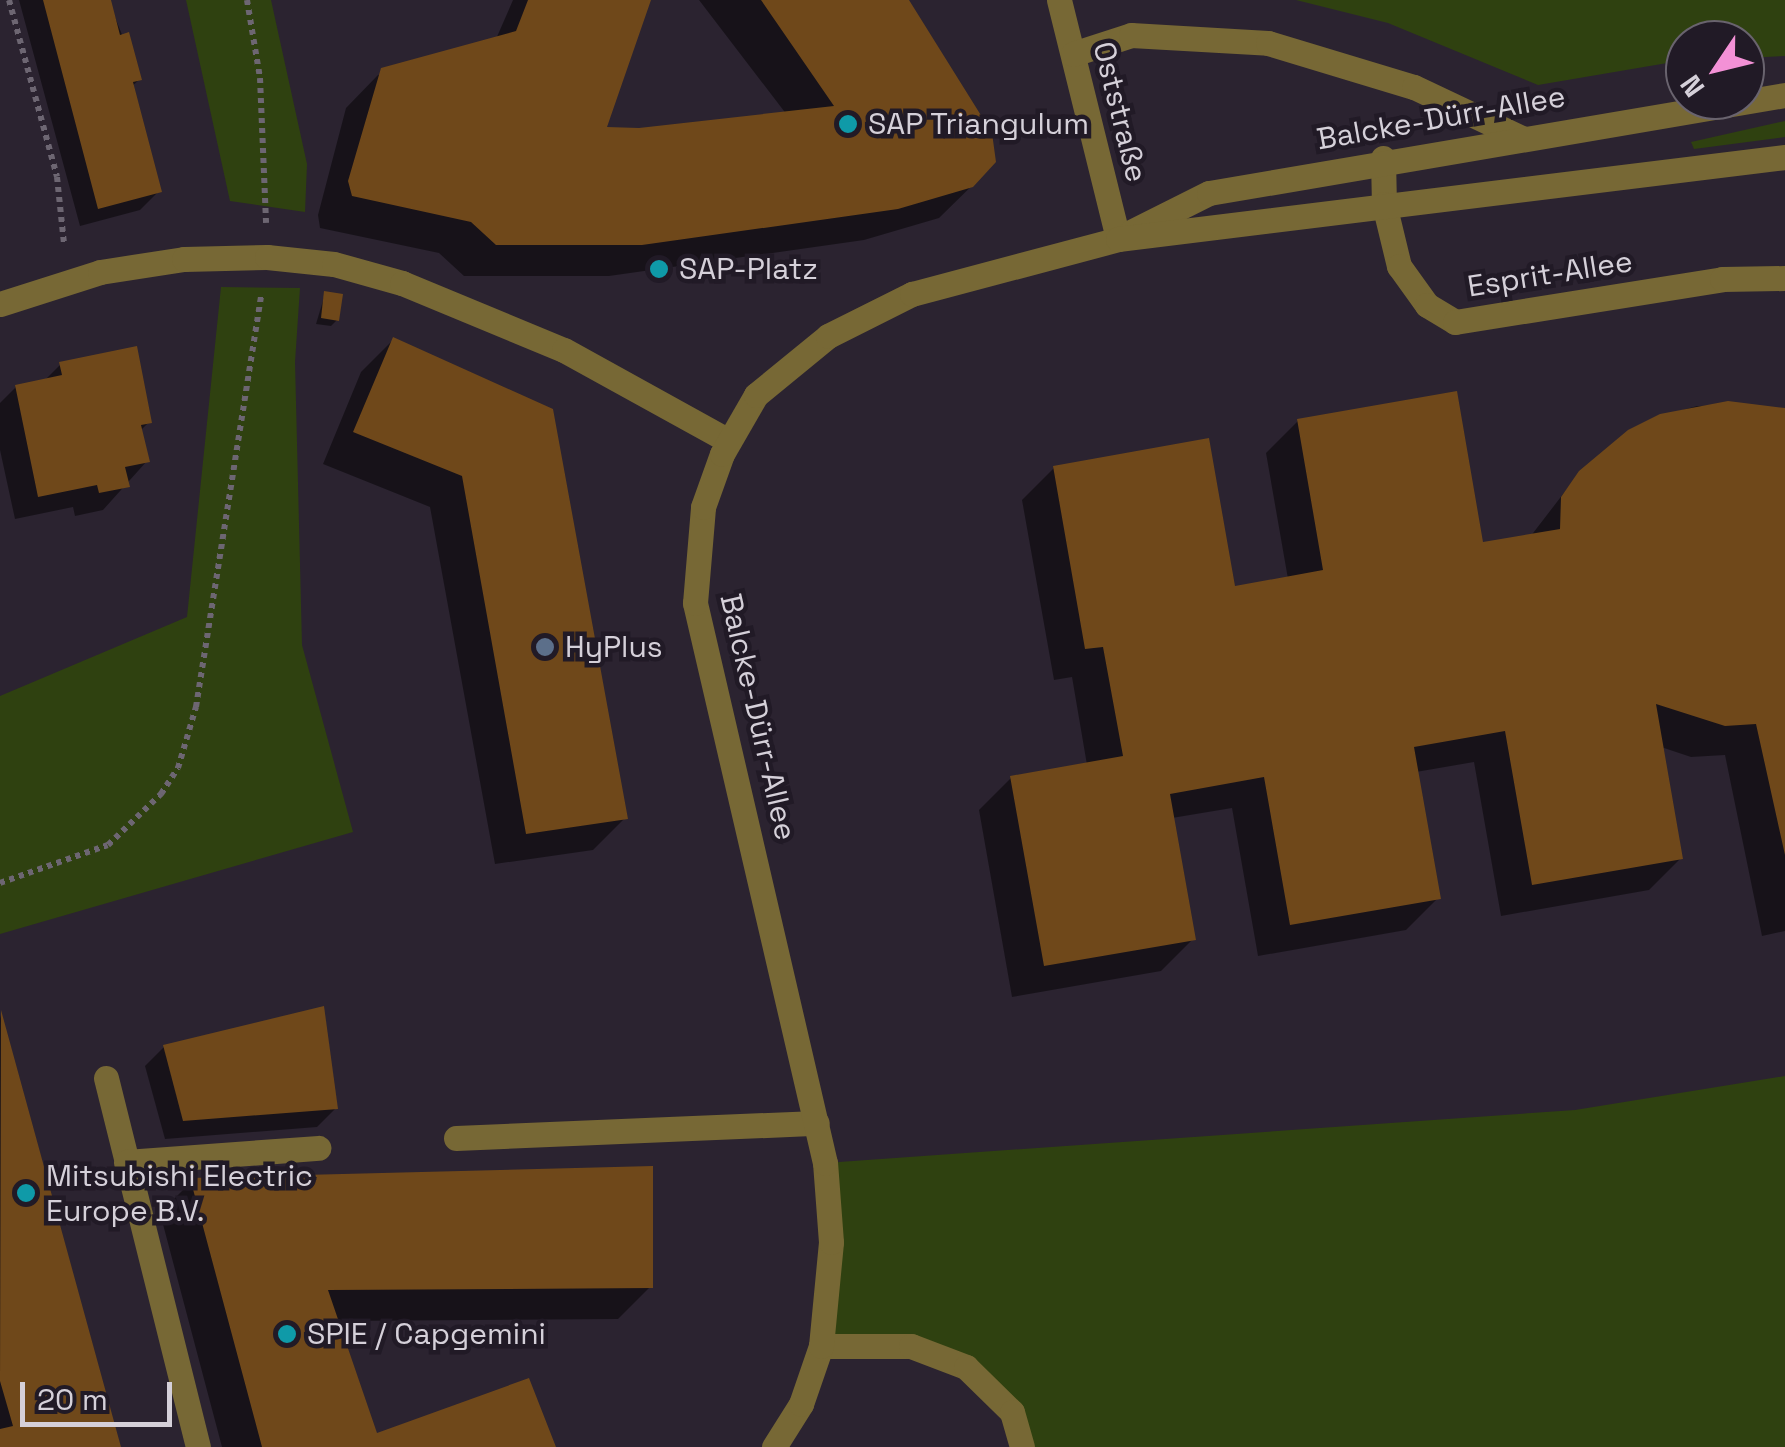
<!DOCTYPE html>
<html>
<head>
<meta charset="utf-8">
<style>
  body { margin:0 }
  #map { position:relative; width:1785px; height:1447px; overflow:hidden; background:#2b2330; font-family:"Space Grotesk",sans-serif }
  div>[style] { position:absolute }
  .green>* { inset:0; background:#2f4110 }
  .shadow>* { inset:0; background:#0007 }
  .building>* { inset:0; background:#6f481a }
  .path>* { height:6px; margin-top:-3px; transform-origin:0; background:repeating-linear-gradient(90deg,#6d6672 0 5px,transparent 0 10px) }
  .minor>* { height:25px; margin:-12.5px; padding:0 12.5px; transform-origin:12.5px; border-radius:12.5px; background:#776835 }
  .dots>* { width:28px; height:28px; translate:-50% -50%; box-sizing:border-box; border:5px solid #211a26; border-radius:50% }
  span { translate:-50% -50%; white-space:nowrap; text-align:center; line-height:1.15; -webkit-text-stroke:9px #211a26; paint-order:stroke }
  .street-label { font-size:30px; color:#d5d0d9 }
  .poi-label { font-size:30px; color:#d5d0d9 }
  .left { translate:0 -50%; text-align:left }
  .north { position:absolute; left:1665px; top:20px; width:100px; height:100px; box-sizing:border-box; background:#211a26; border:2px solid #69636e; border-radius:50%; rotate:235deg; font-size:28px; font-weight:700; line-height:40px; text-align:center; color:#d5d0d9 }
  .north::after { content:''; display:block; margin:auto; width:35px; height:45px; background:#f391d6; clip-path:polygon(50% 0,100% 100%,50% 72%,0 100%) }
  .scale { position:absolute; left:20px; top:1382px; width:152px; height:45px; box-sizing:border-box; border:5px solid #d5d0d9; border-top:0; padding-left:12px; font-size:30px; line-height:35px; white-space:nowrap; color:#d5d0d9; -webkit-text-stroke:8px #211a26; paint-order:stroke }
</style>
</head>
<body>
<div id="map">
  <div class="green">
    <div style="clip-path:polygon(186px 0,271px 0,307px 164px,305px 212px,230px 201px)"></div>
    <div style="clip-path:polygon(1296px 0,1785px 0,1785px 56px,1745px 58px,1745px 40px,1685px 40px,1685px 60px,1538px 85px,1388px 23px)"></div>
    <div style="clip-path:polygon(1785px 121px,1785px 137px,1694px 149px,1691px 142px)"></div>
    <div style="clip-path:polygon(221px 287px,300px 288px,295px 362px,302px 645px,353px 832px,0 934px,0 696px,187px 617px)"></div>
    <div style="clip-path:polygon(1785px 1076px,1785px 1447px,1022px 1447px,1012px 1412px,931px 1352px,821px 1346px,825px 1163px,1575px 1110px)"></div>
  </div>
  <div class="shadow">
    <div style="clip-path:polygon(19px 0,108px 0,140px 79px,131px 87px,159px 191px,140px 210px,80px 226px)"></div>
    <div style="clip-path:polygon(513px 0,648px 0,603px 130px,697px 127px,787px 115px,699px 0,906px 0,990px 168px,939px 218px,864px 240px,609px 276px,464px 276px,439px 253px,320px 228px,318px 215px,346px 108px,378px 75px,496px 39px)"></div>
    <div style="clip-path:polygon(325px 294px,337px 320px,331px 326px,316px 324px)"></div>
    <div style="clip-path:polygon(393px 340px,551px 410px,625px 818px,593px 850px,495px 864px,430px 507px,323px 464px,361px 372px)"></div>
    <div style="clip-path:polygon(60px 365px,149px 422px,140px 431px,147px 461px,103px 510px,75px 516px,73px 507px,15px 519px,0 450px,0 403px,16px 387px,43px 382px)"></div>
    <div style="clip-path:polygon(1754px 405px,1785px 413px,1785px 931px,1762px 936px,1725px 755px,1691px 757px,1661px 747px,1681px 858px,1649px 890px,1501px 916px,1474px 762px,1416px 772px,1438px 898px,1406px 930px,1258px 956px,1232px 808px,1172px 818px,1193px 939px,1161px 971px,1012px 997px,979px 810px,1011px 778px,1087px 765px,1072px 677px,1054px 680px,1022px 500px,1054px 468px,1233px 588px,1288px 579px,1266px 453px,1298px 421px,1481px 545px,1530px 537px,1570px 485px,1661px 416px,1697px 406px)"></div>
    <div style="clip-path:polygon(0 1015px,118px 1447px,0 1447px)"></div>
    <div style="clip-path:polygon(164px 1047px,336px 1108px,317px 1127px,165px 1139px,145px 1066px)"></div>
    <div style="clip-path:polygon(192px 1181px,650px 1287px,618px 1319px,336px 1321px,375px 1436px,553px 1447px,222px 1447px,160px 1213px)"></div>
  </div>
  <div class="building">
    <div style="clip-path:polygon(43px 0,111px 0,120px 35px,129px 32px,142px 80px,133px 82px,162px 192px,98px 209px)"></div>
    <div style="clip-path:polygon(528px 0,651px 0,607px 127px,639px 128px,834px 106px,761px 0,909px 0,992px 133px,996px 162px,973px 187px,898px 209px,642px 245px,496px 245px,471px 222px,352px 196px,348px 181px,381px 68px,516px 31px)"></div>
    <div style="clip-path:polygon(324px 291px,343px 294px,339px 321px,321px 318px)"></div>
    <div style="clip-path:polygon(393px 337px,553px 409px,628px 819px,526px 834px,462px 476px,353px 432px)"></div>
    <div style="clip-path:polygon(137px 346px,152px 423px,141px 425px,150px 462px,125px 467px,130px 487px,99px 493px,97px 485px,38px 497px,15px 385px,62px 375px,59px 362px)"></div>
    <div style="clip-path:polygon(1457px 391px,1483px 542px,1560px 529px,1561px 497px,1579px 471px,1628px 430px,1660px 414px,1728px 401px,1785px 408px,1785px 855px,1756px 724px,1725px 726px,1656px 704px,1683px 859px,1532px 885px,1505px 731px,1414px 747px,1441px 899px,1290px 925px,1264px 777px,1170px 794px,1196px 940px,1044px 966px,1010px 776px,1123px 756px,1103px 647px,1085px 649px,1053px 466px,1209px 438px,1235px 586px,1323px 570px,1297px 419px)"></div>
    <div style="clip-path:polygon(324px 1006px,338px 1109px,183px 1121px,163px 1045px)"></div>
    <div style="clip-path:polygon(1px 1010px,121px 1447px,0 1447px,0 1429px,13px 1426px,0 1381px)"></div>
    <div style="clip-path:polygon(653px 1166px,653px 1288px,328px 1290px,377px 1433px,529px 1378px,556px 1447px,262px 1447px,190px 1178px)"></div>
  </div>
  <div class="path">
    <div style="left:9px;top:0;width:183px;rotate:74.8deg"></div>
    <div style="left:57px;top:177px;width:67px;rotate:84deg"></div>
    <div style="left:247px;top:0;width:79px;rotate:80.5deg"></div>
    <div style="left:260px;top:78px;width:145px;rotate:87.6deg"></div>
    <div style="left:0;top:883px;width:114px;rotate:-19.4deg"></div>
    <div style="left:108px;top:845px;width:74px;rotate:-43.9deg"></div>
    <div style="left:161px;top:794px;width:31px;rotate:-57deg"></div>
    <div style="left:178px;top:768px;width:64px;rotate:-73.6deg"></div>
    <div style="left:196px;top:707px;width:417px;rotate:-81deg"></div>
  </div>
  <div class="minor">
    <div style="left:1059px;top:0;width:246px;rotate:76.1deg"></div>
    <div style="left:1073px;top:54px;width:61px;rotate:-18.1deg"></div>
    <div style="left:1131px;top:35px;width:137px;rotate:3.3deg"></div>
    <div style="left:1268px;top:43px;width:152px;rotate:16.8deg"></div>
    <div style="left:1414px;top:87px;width:119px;rotate:25.3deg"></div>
    <div style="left:1383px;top:158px;width:46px;rotate:88.8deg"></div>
    <div style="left:1384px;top:204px;width:64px;rotate:76.4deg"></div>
    <div style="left:1399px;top:266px;width:48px;rotate:54.3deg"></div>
    <div style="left:1427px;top:305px;width:33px;rotate:31deg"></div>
    <div style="left:1455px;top:322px;width:270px;rotate:-9.1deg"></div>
    <div style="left:1722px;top:279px;width:63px;rotate:-0.9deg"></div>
    <div style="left:1131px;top:232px;width:87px;rotate:-26.6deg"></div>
    <div style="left:1209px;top:193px;width:584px;rotate:-9.66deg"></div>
    <div style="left:0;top:304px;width:105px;rotate:-17.7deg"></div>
    <div style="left:100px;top:272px;width:85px;rotate:-8.8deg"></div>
    <div style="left:184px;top:259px;width:83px;rotate:-1.4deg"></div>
    <div style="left:267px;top:257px;width:67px;rotate:6deg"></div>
    <div style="left:334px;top:264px;width:71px;rotate:15.6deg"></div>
    <div style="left:402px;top:283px;width:175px;rotate:22.5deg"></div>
    <div style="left:564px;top:350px;width:188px;rotate:28.9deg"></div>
    <div style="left:106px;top:1078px;width:380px;rotate:76deg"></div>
    <div style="left:456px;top:1138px;width:361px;rotate:-2.4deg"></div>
    <div style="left:126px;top:1162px;width:193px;rotate:-4.2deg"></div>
    <div style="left:821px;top:1346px;width:90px"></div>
    <div style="left:911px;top:1346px;width:59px;rotate:20.9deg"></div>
    <div style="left:966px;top:1367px;width:64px;rotate:44.4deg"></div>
    <div style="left:1012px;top:1412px;width:36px;rotate:74deg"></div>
    <div style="left:774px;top:1447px;width:51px;rotate:-57.9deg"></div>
    <div style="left:801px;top:1404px;width:61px;rotate:-71deg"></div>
    <div style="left:821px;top:1346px;width:104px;rotate:-84.5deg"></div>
    <div style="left:831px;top:1242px;width:79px;rotate:-94.3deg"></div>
    <div style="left:825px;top:1163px;width:575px;rotate:-103.07deg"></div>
    <div style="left:695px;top:603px;width:96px;rotate:-85.2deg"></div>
    <div style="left:703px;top:507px;width:56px;rotate:-70.3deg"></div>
    <div style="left:722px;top:454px;width:68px;rotate:-60deg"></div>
    <div style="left:756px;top:395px;width:93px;rotate:-39.3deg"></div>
    <div style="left:828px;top:336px;width:94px;rotate:-26.6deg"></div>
    <div style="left:912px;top:294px;width:213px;rotate:-14.9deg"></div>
    <div style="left:1118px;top:239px;width:672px;rotate:-7.01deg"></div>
  </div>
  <div class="dots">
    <div style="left:848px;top:124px;background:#0f9aa8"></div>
    <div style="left:659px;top:269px;background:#0f9aa8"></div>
    <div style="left:545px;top:647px;background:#5c6f8a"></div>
    <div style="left:26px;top:1193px;background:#0f9aa8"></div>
    <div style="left:287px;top:1334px;background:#0f9aa8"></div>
  </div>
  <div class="street-label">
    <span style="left:1120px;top:112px;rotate:76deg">Oststraße</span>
    <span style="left:1441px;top:118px;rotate:-10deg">Balcke-Dürr-Allee</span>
    <span style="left:1550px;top:274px;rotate:-9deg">Esprit-Allee</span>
    <span style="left:758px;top:717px;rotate:77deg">Balcke-Dürr-Allee</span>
  </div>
  <div class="poi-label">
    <span class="left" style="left:868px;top:124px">SAP Triangulum</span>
    <span class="left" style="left:679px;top:269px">SAP-Platz</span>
    <span class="left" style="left:565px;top:647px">HyPlus</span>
    <span class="left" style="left:46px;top:1193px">Mitsubishi Electric<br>Europe B.V.</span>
    <span class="left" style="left:307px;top:1334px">SPIE / Capgemini</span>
  </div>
  <div class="north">N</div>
  <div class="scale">20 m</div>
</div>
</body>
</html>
